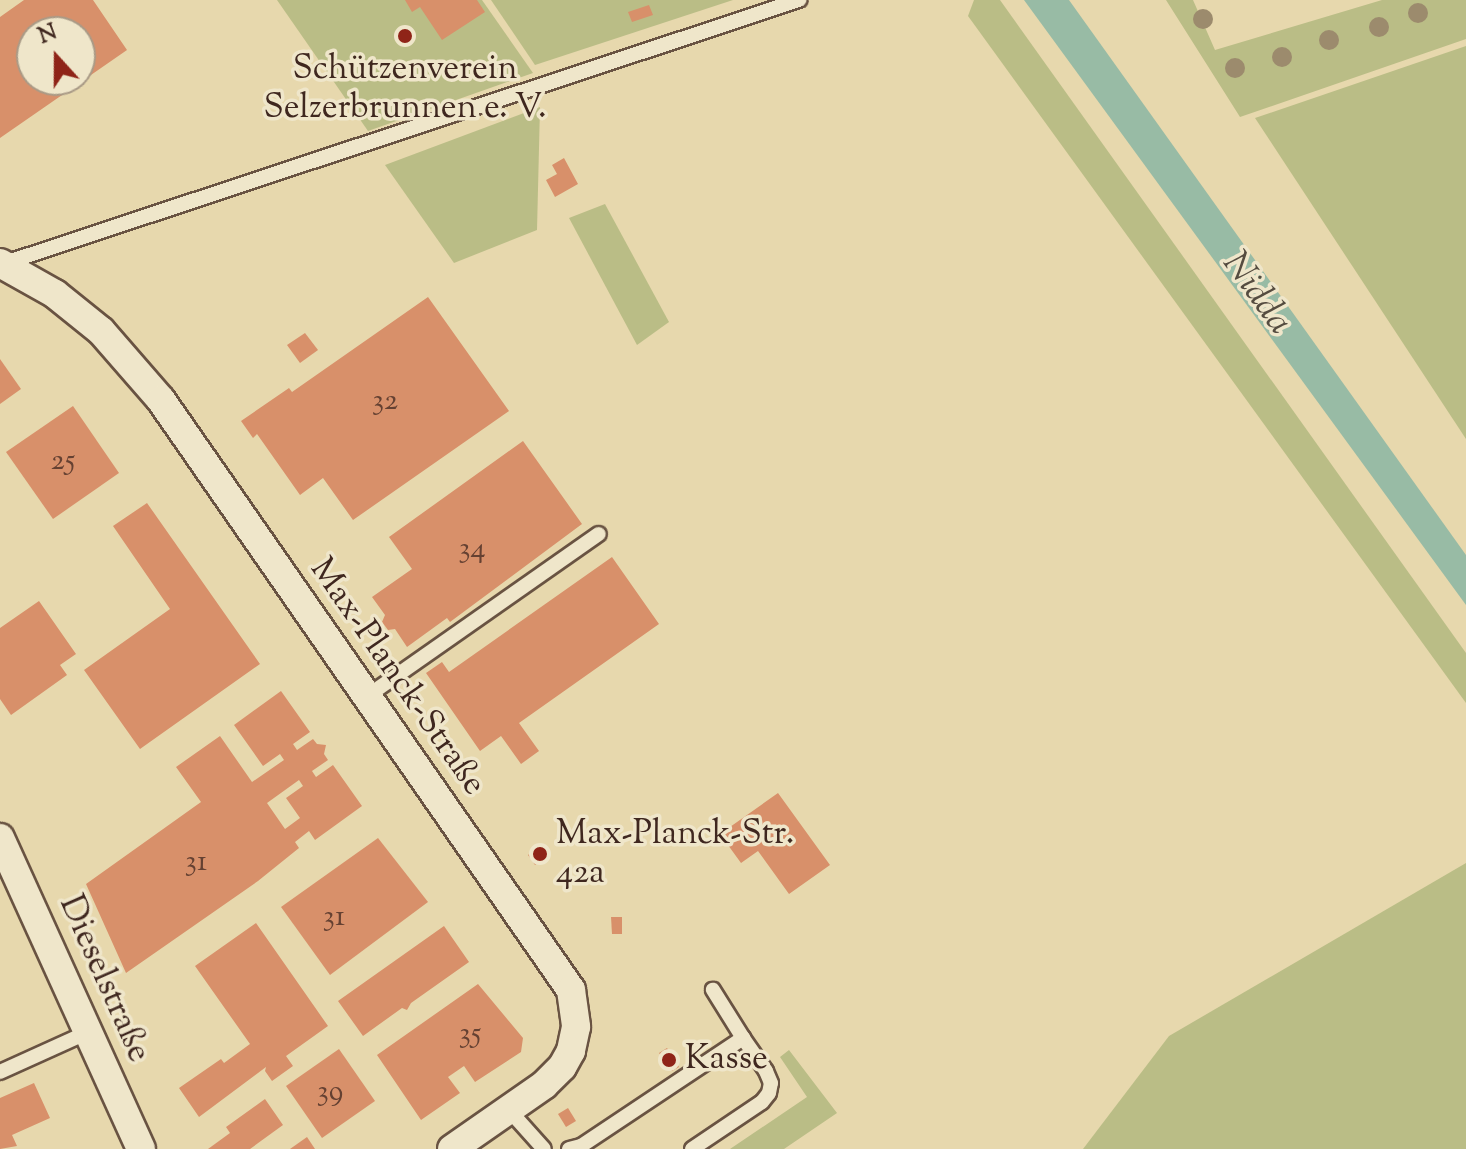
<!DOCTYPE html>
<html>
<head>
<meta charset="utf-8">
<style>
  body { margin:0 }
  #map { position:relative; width:1466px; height:1149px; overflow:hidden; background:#e7d8ad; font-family:"Sorts Mill Goudy",serif }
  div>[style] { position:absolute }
  .green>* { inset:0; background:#babd86 }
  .water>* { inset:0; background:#98bba5 }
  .building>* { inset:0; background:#d8906a }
  .roads { filter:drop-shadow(2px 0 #695342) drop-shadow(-2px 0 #695342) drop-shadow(0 2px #695342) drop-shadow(0 -2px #695342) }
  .lane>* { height:14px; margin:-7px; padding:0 7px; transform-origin:7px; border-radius:7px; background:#efe6ca }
  .street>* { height:28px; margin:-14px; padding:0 14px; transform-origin:14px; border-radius:14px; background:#efe6ca }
  .trees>* { width:20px; height:20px; margin:-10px; border-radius:50%; background:#9c8b6d }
  .dots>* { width:22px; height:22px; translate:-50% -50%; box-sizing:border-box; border:4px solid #efe6ca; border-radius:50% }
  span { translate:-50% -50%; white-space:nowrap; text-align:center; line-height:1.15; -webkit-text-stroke:7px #efe6ca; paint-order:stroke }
  .number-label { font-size:30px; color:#654132 }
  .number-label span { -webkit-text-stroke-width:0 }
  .poi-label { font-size:34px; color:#3f271f }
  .left { translate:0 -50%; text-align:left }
  .street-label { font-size:34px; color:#3f271f }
  .water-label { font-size:36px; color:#554c40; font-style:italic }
  .north { position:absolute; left:16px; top:16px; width:80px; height:80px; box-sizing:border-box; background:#efe6ca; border:2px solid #a99a86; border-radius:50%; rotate:339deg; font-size:22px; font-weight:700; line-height:32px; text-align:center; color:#3f271f }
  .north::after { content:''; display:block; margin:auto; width:28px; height:36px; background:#8f2418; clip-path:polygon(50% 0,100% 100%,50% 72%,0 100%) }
</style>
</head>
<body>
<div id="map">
  <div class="green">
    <div style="clip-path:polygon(277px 0,482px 0,533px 73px,368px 131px)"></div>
    <div style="clip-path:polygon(491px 0,733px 0,535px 65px)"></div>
    <div style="clip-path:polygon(974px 0,1000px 0,1466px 653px,1466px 703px,968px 16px)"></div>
    <div style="clip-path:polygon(1166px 0,1193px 0,1215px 50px,1382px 0,1466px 0,1466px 39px,1240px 117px)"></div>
    <div style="clip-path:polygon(1466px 46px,1466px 439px,1255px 118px)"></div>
    <div style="clip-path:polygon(540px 107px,537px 230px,454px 263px,385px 165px)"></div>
    <div style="clip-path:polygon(605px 204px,669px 322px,637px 345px,569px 218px)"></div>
    <div style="clip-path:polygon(1466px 863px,1466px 1149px,1083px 1149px,1169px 1036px)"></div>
    <div style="clip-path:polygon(789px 1050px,837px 1113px,784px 1149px,730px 1149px,807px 1097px,780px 1057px)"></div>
  </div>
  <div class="water">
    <div style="clip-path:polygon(1024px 0,1069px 0,1466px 555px,1466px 605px)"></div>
  </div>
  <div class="building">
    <div style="clip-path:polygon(evenodd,24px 0,93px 0,127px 50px,0 138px,0 17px,24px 0,32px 32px,80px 32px,80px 80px,32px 80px,32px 32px)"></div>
    <div style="clip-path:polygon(405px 0,477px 0,485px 12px,442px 40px,420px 7px,412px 12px)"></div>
    <div style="clip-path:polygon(649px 5px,653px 15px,632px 22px,628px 12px)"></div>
    <div style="clip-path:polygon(564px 158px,578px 184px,555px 197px,546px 180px,557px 174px,552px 165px)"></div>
    <div style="clip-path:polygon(428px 297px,509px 411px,353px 520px,323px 478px,300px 495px,257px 434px,253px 438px,241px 421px,289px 388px,292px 392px)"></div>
    <div style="clip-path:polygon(305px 333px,318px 350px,300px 363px,287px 345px)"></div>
    <div style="clip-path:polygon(0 359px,21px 389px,0 404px)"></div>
    <div style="clip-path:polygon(73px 406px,119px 473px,53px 519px,6px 452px)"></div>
    <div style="clip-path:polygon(523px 441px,582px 524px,450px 622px,447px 618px,407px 647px,395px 629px,388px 630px,382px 622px,385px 615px,372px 597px,412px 569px,389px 537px)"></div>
    <div style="clip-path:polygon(147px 503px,260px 664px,140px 749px,84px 670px,170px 609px,113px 526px)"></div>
    <div style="clip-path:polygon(612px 557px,659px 624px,519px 723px,539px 751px,521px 764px,501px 736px,480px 751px,426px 673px,442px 662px,449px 672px)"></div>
    <div style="clip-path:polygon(39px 601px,76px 654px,60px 665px,67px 675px,11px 715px,0 699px,0 628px)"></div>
    <div style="clip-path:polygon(evenodd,281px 691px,310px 732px,293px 744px,297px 750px,313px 739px,317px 744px,326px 745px,324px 754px,328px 760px,312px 771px,316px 777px,333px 765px,362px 806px,315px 840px,309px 831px,295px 842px,299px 848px,258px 881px,126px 973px,86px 884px,201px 802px,176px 767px,220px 736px,252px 782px,284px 760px,280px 754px,263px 766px,234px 725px,281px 691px,299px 780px,303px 786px,286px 798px,300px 818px,285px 829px,267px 803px,299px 780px)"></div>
    <div style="clip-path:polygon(778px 793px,830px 865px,789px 894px,758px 851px,741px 863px,720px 834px)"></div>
    <div style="clip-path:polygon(378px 838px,428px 902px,330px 975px,281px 907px)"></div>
    <div style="clip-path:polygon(544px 844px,551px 854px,535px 865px,528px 855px)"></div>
    <div style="clip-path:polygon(611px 917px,622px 917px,622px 934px,612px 934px)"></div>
    <div style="clip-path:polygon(256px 923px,328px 1026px,286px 1056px,293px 1066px,272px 1081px,265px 1071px,266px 1067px,199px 1117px,179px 1088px,221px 1059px,224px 1063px,250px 1044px,195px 966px)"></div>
    <div style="clip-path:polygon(444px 926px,469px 962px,411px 1003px,407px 1010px,402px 1008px,363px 1036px,338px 1001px)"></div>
    <div style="clip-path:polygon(478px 984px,523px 1038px,521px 1052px,475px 1082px,464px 1066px,448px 1077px,460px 1093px,421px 1120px,377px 1055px)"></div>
    <div style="clip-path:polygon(667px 1048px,679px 1067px,672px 1071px,659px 1053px)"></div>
    <div style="clip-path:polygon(339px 1049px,375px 1101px,322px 1138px,286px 1086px)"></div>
    <div style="clip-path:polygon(34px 1083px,50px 1118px,12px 1135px,17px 1146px,0 1149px,0 1098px)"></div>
    <div style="clip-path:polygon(265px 1099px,283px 1125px,250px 1149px,208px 1149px,230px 1133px,226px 1127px)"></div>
    <div style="clip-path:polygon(568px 1108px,576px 1121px,566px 1127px,558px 1114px)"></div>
    <div style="clip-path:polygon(307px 1137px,315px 1149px,290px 1149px)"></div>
  </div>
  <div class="roads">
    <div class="lane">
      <div style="left:2px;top:264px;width:840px;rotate:-18.33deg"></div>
      <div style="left:366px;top:697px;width:284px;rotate:-35deg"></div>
      <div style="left:0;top:1072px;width:97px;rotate:-24.4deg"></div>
      <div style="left:509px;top:1110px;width:52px;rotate:48.1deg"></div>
      <div style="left:569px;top:1149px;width:12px;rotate:-14deg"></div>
      <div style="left:581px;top:1146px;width:195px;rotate:-33.7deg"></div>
      <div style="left:743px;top:1038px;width:57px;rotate:-122deg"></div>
      <div style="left:692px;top:1149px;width:84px;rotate:-33.9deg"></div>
      <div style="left:762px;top:1102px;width:11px;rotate:-52deg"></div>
      <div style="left:769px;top:1093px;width:10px;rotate:-79deg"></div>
      <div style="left:771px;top:1083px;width:13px;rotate:-113deg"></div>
      <div style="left:766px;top:1071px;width:40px;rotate:-124.9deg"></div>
    </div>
    <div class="street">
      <div style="left:0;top:263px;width:63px;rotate:29.4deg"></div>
      <div style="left:55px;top:294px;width:59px;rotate:38.8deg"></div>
      <div style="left:101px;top:331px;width:91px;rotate:49deg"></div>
      <div style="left:161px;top:400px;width:718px;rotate:55.2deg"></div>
      <div style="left:571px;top:990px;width:37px;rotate:82deg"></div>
      <div style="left:576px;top:1027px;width:25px;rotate:102deg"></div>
      <div style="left:571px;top:1051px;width:18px;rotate:119deg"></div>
      <div style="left:562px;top:1067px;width:25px;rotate:135deg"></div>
      <div style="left:544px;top:1085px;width:112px;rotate:145.2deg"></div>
      <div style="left:0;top:838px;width:341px;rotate:65.6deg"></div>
    </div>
  </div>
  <div class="trees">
    <div style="left:1418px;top:13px"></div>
    <div style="left:1203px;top:19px"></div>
    <div style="left:1379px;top:27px"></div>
    <div style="left:1329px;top:40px"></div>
    <div style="left:1282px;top:57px"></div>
    <div style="left:1235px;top:68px"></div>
  </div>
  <div class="dots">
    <div style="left:405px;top:36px;background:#8f2418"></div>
    <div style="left:540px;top:854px;background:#8f2418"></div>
    <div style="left:669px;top:1060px;background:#8f2418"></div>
  </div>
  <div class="number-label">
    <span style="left:385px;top:402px">32</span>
    <span style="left:63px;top:462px">25</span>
    <span style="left:472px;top:550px">34</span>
    <span style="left:196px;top:863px">31</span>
    <span style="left:334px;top:918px">31</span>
    <span style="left:470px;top:1035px">35</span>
    <span style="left:330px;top:1093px">39</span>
  </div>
  <div class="poi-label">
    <span style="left:405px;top:89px">Schützenverein<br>Selzerbrunnen e. V.</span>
    <span class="left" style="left:556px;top:854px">Max-Planck-Str.<br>42a</span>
    <span class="left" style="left:685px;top:1060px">Kasse</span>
  </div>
  <div class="street-label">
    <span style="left:397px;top:677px;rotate:55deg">Max-Planck-Straße</span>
    <span style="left:104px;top:979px;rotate:66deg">Dieselstraße</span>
  </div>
  <div class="water-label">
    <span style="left:1256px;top:294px;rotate:54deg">Nidda</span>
  </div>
  <div class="north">N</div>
</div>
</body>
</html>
